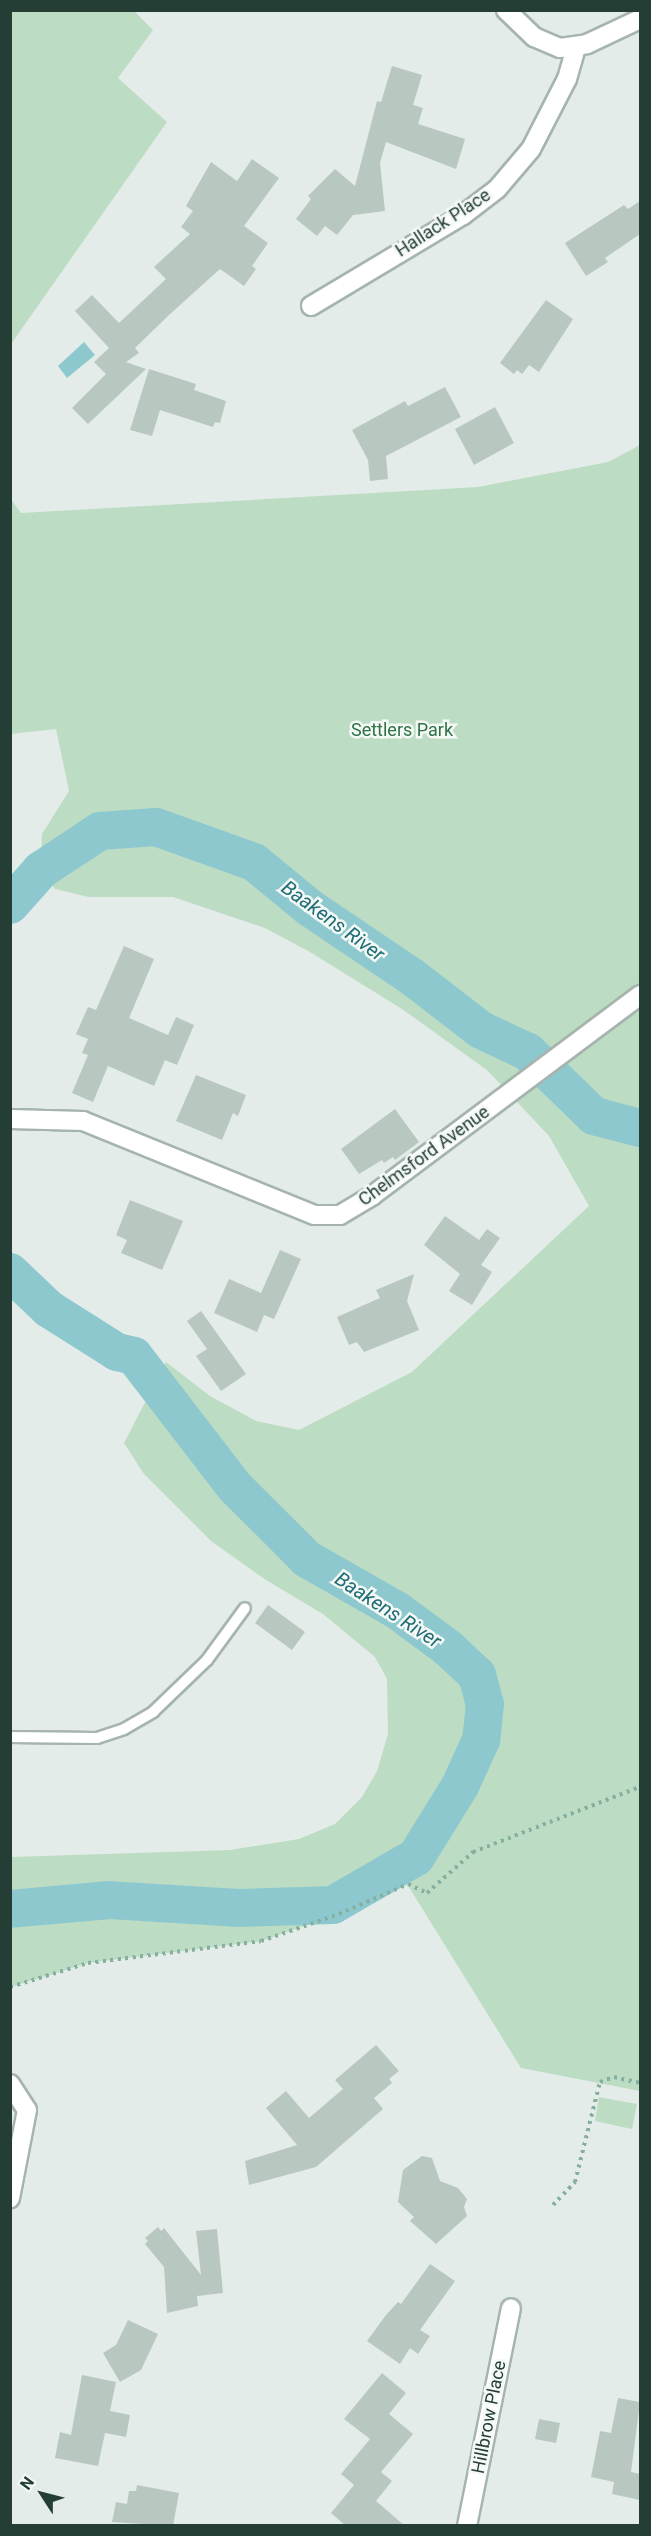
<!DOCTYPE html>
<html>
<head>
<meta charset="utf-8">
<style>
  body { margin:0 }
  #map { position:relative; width:651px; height:2536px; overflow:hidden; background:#e3ece8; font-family:Roboto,sans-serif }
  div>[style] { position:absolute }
  .green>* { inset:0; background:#bddcc4 }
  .water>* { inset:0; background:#8ec8cf }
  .river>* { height:38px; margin:-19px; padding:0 19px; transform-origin:19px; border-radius:19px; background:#8ec8cf }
  .building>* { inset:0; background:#b9c7c1 }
  .path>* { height:4px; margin-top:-2px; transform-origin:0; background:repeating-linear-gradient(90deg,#85af9f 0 3px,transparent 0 7.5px) }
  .roads { filter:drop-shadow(2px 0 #a6b4af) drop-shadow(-2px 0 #a6b4af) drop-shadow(0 2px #a6b4af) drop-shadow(0 -2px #a6b4af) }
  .service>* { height:10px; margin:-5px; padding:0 5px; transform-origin:5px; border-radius:5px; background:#fff }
  .minor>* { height:18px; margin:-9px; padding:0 9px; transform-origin:9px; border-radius:9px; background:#fff }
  span { translate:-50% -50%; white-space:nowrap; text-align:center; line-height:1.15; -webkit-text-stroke:5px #f4f9f6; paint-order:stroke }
  .street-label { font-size:18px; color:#243d35 }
  .park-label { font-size:18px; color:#2f7246 }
  .water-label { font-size:20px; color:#206d77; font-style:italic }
  .frame { position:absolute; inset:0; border:12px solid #243d35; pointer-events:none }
  .north { position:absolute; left:12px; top:2464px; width:60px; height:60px; -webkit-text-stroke:4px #f4f9f6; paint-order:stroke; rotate:306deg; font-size:16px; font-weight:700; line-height:24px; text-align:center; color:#243d35 }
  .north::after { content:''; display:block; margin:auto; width:21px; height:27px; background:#243d35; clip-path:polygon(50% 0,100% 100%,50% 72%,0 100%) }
</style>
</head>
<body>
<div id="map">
  <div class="green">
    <div style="clip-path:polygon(11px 10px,134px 11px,153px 30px,118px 78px,167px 122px,11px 344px)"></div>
    <div style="clip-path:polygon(640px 445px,640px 2091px,521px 2068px,407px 1884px,339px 1914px,261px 1941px,88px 1963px,11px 1987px,11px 1857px,230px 1850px,299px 1839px,335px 1824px,362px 1797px,377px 1771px,388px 1734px,387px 1679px,375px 1657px,323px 1614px,266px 1580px,211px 1541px,144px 1474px,124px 1443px,166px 1362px,210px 1396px,256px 1421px,299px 1430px,412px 1372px,589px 1206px,549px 1136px,487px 1070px,402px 1009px,310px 952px,265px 928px,173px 897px,89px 897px,55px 889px,41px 870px,42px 834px,69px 791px,56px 729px,11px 734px,10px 498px,21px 513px,478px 487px,608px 462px)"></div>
    <div style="clip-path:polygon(599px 2097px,637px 2104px,632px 2129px,595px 2121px)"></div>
  </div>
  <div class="water">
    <div style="clip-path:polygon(84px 342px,95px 355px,67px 378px,58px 366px)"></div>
  </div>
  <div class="river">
    <div style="left:10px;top:905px;width:47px;rotate:-48.5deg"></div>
    <div style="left:41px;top:870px;width:71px;rotate:-33.5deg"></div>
    <div style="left:100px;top:831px;width:56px;rotate:-4.1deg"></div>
    <div style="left:156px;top:827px;width:104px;rotate:19.7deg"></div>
    <div style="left:254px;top:862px;width:72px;rotate:39.4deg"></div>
    <div style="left:310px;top:908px;width:122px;rotate:34deg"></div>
    <div style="left:411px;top:976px;width:88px;rotate:37.6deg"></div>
    <div style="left:481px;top:1030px;width:52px;rotate:25.1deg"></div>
    <div style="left:528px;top:1052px;width:92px;rotate:44.1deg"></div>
    <div style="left:594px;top:1116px;width:48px;rotate:14.6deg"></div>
    <div style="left:10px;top:1272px;width:54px;rotate:43.5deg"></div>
    <div style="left:49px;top:1309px;width:80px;rotate:32.3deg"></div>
    <div style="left:117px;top:1352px;width:17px;rotate:13deg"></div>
    <div style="left:134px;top:1356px;width:165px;rotate:52.4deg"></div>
    <div style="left:235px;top:1487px;width:102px;rotate:45deg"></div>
    <div style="left:307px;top:1559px;width:105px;rotate:29.7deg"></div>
    <div style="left:398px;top:1611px;width:62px;rotate:36.5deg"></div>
    <div style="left:448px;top:1648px;width:40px;rotate:43deg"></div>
    <div style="left:477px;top:1675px;width:30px;rotate:75deg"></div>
    <div style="left:485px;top:1704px;width:36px;rotate:96deg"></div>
    <div style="left:481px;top:1740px;width:51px;rotate:114.5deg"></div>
    <div style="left:460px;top:1786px;width:84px;rotate:121.8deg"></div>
    <div style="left:416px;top:1857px;width:96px;rotate:150deg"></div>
    <div style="left:333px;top:1905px;width:94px;rotate:178.2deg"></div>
    <div style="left:239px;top:1908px;width:129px;rotate:-176.5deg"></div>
    <div style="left:110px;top:1900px;width:100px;rotate:174.9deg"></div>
  </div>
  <div class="building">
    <div style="clip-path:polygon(392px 66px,422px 75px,413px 105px,423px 108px,418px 124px,465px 139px,456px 169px,386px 142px,380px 163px,385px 211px,353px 215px,337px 235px,325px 226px,317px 236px,296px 219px,311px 199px,308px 196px,335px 169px,355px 186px,377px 101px,381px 102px)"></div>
    <div style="clip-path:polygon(252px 159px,279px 178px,244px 226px,268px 243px,252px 266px,256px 269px,244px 286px,220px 269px,169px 315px,135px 348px,139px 353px,126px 362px,146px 369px,88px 424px,72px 408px,106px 374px,94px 362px,109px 348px,75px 311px,92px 295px,119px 323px,166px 279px,154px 267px,190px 234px,181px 227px,193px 211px,186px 206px,211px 162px,237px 181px)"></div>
    <div style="clip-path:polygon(640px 201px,640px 234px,605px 258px,608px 262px,586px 276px,565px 243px,624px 205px,628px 209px)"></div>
    <div style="clip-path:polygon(546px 300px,573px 319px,539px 372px,529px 365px,522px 374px,517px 370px,514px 374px,500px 363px)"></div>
    <div style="clip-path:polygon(149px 369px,196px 384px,194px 390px,226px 401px,220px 423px,215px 422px,213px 427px,160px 410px,152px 436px,130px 430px)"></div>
    <div style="clip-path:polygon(445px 387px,461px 417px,386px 456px,388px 479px,370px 481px,368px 460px,352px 430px,405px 401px,408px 406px)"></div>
    <div style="clip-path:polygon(495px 407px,514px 443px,474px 465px,455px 429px)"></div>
    <div style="clip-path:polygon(124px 946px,154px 959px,129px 1018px,168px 1035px,176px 1017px,194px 1025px,177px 1065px,165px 1060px,154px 1086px,108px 1066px,93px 1102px,72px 1093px,88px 1055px,82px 1053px,88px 1039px,76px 1034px,88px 1007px,96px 1010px)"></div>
    <div style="clip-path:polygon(196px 1075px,246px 1095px,238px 1116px,233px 1113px,222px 1140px,176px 1121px)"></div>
    <div style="clip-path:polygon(395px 1109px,419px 1142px,395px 1160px,393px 1157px,384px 1163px,382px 1160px,359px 1174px,341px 1149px)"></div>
    <div style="clip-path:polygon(130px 1200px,183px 1221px,162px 1270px,121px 1253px,127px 1240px,116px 1235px)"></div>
    <div style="clip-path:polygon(445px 1216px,479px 1240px,487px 1229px,500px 1238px,481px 1265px,492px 1272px,472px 1305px,449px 1291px,460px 1274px,424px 1245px)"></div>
    <div style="clip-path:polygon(280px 1250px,301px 1259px,274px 1319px,264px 1315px,257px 1332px,214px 1313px,229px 1279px,261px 1293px)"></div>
    <div style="clip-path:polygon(414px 1274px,407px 1301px,419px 1330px,364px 1352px,357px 1342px,349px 1345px,337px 1317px,380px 1298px,376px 1290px)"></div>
    <div style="clip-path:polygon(201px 1311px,246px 1374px,221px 1391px,196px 1356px,207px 1349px,187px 1321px)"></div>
    <div style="clip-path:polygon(268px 1605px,305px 1632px,292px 1650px,255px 1623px)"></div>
    <div style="clip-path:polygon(376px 2045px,399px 2071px,389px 2079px,392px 2083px,374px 2098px,383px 2109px,316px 2167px,249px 2185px,245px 2161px,297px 2145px,266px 2108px,286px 2091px,309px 2118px,343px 2089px,335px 2080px)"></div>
    <div style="clip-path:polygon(422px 2156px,432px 2158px,440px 2181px,458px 2188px,467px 2199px,464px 2207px,467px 2216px,436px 2244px,410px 2221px,414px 2217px,398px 2202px,403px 2170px)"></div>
    <div style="clip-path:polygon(158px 2227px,161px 2231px,164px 2228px,201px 2275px,196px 2231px,217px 2229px,223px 2293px,197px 2296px,198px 2306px,167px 2313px,164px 2267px,145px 2244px,148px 2241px,145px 2238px)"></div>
    <div style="clip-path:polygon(430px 2264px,455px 2281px,420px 2330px,430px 2336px,418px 2354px,410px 2348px,400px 2364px,367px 2341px,386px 2315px,398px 2302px,401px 2304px)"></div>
    <div style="clip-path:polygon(128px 2320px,158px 2334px,141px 2370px,120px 2382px,103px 2353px,116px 2345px)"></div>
    <div style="clip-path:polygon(382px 2373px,406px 2393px,389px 2414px,413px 2434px,381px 2472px,392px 2481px,376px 2501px,405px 2526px,346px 2526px,331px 2513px,354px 2485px,341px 2474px,370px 2439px,344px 2419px)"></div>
    <div style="clip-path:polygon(82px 2375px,116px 2382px,110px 2411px,130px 2415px,126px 2437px,105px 2433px,98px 2466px,55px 2458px,60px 2432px,71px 2435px)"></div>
    <div style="clip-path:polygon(618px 2398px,640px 2402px,631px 2472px,640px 2474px,640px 2500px,612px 2494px,614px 2482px,591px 2477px,600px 2431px,611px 2433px)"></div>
    <div style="clip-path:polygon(539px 2419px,560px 2423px,556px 2443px,535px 2439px)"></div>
    <div style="clip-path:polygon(137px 2485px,179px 2493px,173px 2526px,112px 2522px,116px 2502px,127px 2504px,129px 2491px,136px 2491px)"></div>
  </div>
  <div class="path">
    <div style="left:10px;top:1987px;width:82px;rotate:-17.1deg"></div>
    <div style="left:88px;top:1963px;width:174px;rotate:-7.2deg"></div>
    <div style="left:261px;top:1941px;width:83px;rotate:-19.1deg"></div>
    <div style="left:339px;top:1914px;width:75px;rotate:-23.5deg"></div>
    <div style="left:408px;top:1884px;width:21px;rotate:25deg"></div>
    <div style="left:427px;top:1893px;width:62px;rotate:-41.7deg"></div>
    <div style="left:473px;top:1852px;width:179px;rotate:-21.3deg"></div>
    <div style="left:553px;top:2205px;width:32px;rotate:-46deg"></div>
    <div style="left:575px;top:2182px;width:103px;rotate:-76deg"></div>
    <div style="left:600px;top:2082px;width:15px;rotate:-20deg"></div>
    <div style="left:614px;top:2077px;width:27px;rotate:13deg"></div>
  </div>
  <div class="roads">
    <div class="service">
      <div style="left:10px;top:1737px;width:87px;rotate:0.7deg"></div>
      <div style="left:97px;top:1738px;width:28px;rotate:-18deg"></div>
      <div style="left:124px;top:1729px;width:34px;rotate:-30deg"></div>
      <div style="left:153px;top:1712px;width:75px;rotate:-43.9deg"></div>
      <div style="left:207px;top:1660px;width:64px;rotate:-53.8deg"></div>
    </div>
    <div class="minor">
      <div style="left:506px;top:10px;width:39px;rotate:44deg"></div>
      <div style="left:534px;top:37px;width:28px;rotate:23deg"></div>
      <div style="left:560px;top:48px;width:27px;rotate:-8deg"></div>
      <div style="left:587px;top:44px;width:59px;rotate:-25.3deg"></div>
      <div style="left:311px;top:306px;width:177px;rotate:-30.9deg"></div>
      <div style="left:463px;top:215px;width:43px;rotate:-37.4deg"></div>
      <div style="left:497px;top:189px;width:52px;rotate:-49.6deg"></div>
      <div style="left:531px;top:149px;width:79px;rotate:-62.8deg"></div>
      <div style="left:567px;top:79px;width:32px;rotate:-74deg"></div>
      <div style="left:10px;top:1119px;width:73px;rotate:1.6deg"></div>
      <div style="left:83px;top:1121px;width:250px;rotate:22.1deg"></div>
      <div style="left:315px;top:1215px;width:25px"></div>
      <div style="left:340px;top:1215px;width:39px;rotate:-31deg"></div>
      <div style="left:373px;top:1195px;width:334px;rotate:-36.8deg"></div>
      <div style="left:10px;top:2084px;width:31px;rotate:57deg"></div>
      <div style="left:27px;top:2110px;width:90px;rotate:100.9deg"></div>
      <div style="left:467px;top:2526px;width:222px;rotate:-78.6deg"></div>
    </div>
  </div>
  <div class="street-label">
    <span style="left:443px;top:223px;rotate:-33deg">Hallack Place</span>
    <span style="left:424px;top:1156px;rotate:-36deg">Chelmsford Avenue</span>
    <span style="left:489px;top:2417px;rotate:-79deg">Hillbrow Place</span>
  </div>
  <div class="park-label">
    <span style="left:402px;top:730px">Settlers Park</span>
  </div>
  <div class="water-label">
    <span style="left:333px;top:921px;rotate:36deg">Baakens River</span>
    <span style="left:388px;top:1610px;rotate:33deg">Baakens River</span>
  </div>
  <div class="frame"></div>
  <div class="north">N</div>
</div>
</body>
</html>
